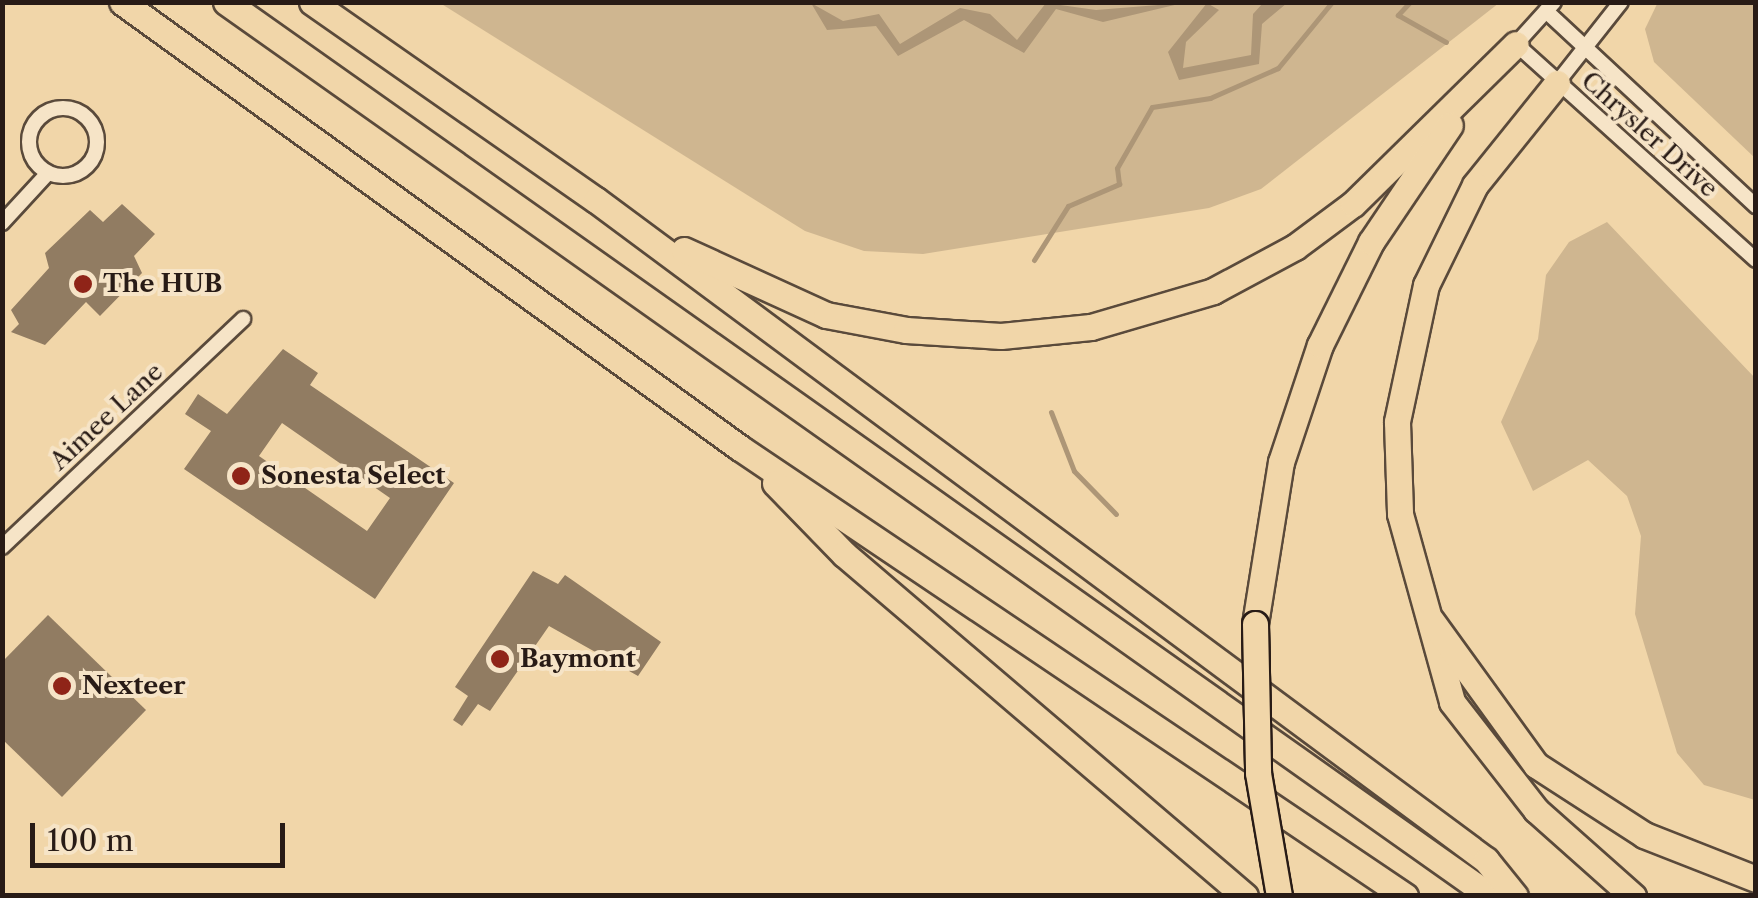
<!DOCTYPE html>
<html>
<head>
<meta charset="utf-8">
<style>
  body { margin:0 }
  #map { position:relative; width:1758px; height:898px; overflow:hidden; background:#f1d6a9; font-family:"Libre Caslon Text",serif }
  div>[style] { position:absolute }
  .green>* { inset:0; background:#cfb690 }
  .water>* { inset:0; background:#ad9677 }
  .stream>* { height:5px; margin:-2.5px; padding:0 2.5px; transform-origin:2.5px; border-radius:2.5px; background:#ad9677 }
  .building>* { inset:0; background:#917c62 }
  .roads { filter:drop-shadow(2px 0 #5a4a3b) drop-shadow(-2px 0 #5a4a3b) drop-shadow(0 2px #5a4a3b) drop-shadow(0 -2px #5a4a3b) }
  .minor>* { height:14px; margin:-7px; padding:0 7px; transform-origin:7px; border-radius:7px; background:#f6e4c7 }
  .minor>.ring { margin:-7px; padding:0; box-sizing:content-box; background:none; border:14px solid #f6e4c7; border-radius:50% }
  .motorway>* { height:25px; margin:-12.5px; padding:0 12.5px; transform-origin:12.5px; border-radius:12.5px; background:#f1d6a9 }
  .bridges { filter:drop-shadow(2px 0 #281b16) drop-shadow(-2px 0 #281b16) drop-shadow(0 2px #281b16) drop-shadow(0 -2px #281b16) }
  .motorway-bridge>* { height:25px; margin:-12.5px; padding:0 12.5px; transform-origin:12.5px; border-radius:12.5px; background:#f1d6a9 }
  .dots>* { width:28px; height:28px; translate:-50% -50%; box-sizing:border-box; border:5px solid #f6e4c7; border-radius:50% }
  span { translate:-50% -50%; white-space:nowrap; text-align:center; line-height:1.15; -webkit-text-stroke:8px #f6e4c7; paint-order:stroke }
  .street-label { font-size:25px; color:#281b16 }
  .poi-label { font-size:25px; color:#281b16; font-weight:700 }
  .left { translate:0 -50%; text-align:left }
  .frame { position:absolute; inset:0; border:5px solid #281b16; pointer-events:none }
  .scale { position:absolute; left:30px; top:823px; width:255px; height:45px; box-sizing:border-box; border:5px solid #281b16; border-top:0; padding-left:12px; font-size:30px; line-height:35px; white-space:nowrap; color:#281b16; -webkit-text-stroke:8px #f6e4c7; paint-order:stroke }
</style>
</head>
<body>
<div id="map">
  <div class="green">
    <div style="clip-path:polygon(1658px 2px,1755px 3px,1755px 158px,1654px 62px,1645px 29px)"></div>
    <div style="clip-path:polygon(440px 3px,1499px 3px,1261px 189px,1209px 208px,923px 254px,864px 251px,805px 231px)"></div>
    <div style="clip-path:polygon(1607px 222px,1755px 378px,1755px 800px,1704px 785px,1677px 753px,1635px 614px,1641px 536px,1627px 496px,1588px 460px,1533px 491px,1501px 422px,1538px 339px,1546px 275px,1569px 242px)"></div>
  </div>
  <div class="water">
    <div style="clip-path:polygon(811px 3px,843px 21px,879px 14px,900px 44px,960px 8px,990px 14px,1017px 40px,1046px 3px,1096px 10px,1183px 3px,1103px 22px,1056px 9px,1024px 53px,964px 20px,898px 56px,876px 26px,827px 30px)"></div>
    <div style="clip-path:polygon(1207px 3px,1219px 10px,1186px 42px,1183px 68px,1251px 55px,1253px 14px,1263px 3px,1287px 3px,1262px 24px,1259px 64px,1179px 80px,1168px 52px)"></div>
  </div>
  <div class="stream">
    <div style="left:1410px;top:2px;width:18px;rotate:133deg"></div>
    <div style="left:1398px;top:15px;width:55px;rotate:29.4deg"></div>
    <div style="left:1034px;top:260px;width:64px;rotate:-57.8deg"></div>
    <div style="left:1068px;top:206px;width:56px;rotate:-23.3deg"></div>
    <div style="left:1119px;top:184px;width:16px;rotate:-97deg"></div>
    <div style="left:1117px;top:168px;width:70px;rotate:-60.2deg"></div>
    <div style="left:1152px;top:107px;width:59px;rotate:-8.8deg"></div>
    <div style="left:1210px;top:98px;width:74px;rotate:-23.8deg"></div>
    <div style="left:1278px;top:68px;width:85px;rotate:-50.7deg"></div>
    <div style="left:1051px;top:412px;width:63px;rotate:68.7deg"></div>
    <div style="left:1074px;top:471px;width:60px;rotate:45.7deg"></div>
  </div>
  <div class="building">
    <div style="clip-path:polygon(122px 204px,155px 234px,134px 256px,142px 273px,100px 316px,86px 302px,45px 345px,11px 332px,19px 324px,11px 310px,49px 268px,45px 253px,90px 210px,103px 222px)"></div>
    <div style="clip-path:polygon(evenodd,283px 349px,318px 373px,310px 385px,454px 483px,375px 599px,184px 469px,211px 431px,185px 414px,198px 394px,227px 414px,283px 349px,282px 423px,390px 498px,367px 531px,259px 456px,282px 423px)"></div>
    <div style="clip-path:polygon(533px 571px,558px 584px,565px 575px,661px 642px,638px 676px,549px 626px,490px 711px,478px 704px,462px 726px,453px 720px,468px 696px,455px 687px)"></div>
    <div style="clip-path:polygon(48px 615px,146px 710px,62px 797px,2px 739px,2px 662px)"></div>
  </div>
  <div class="roads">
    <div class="minor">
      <div style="left:1554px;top:2px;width:57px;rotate:132.1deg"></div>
      <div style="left:1516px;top:44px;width:323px;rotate:42deg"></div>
      <div style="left:1546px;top:11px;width:287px;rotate:42.9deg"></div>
      <div style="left:1557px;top:83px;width:103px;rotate:-51.7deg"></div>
      <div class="ring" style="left:29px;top:108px;width:54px;height:54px"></div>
      <div style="left:2px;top:223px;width:68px;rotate:-47.4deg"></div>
      <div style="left:2px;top:547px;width:332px;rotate:-43.4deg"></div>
    </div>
    <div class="motorway">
      <div style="left:122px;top:2px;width:762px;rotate:35.82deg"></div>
      <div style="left:740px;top:448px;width:802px;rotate:33.97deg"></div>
      <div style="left:226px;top:2px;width:1548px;rotate:35.27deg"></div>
      <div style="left:312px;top:2px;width:346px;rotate:34.9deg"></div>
      <div style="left:596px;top:200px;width:1108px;rotate:36.56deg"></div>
      <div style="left:1486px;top:860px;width:46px;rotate:51.1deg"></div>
      <div style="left:1557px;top:83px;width:131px;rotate:128.8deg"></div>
      <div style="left:1475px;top:185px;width:111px;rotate:116.1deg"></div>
      <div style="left:1426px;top:285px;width:140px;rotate:102deg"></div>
      <div style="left:1397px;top:422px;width:92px;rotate:88.1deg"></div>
      <div style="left:1400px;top:514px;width:195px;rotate:74.5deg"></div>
      <div style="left:1452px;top:702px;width:137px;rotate:52.1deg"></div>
      <div style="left:1536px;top:810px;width:130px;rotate:41.6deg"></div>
      <div style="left:684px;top:250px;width:156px;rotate:24.6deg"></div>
      <div style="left:826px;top:315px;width:81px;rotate:10.6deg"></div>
      <div style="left:906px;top:330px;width:95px;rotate:3.6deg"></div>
      <div style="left:1001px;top:336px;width:90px;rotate:-5.7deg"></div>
      <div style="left:1091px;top:327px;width:127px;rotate:-16.4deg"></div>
      <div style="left:1213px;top:291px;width:93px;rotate:-28.2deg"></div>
      <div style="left:1295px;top:247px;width:72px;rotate:-36.6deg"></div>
      <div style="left:1353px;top:204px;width:228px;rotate:-44.5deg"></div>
      <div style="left:775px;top:483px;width:99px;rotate:45.8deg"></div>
      <div style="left:844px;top:554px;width:527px;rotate:40.46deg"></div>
      <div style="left:1431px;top:620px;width:179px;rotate:54.1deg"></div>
      <div style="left:1536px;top:765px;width:129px;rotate:32.9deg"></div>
      <div style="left:1644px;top:835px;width:120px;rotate:21.4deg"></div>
      <div style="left:1255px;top:624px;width:164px;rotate:-80.9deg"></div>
      <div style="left:1281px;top:462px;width:123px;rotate:-71.6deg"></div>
      <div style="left:1320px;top:345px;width:115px;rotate:-63.7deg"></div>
      <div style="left:1371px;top:242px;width:141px;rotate:-56deg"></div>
    </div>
  </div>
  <div class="bridges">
    <div class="motorway-bridge">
      <div style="left:1255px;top:624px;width:149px;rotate:88.8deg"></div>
      <div style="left:1258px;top:773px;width:125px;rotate:80.3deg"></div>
    </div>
  </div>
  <div class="dots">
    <div style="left:83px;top:284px;background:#8f2418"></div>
    <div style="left:241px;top:476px;background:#8f2418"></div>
    <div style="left:500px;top:659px;background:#8f2418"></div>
    <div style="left:62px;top:686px;background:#8f2418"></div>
  </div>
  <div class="street-label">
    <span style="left:1649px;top:135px;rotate:42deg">Chrysler Drive</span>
    <span style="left:107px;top:417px;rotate:-43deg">Aimee Lane</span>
  </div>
  <div class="poi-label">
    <span class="left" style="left:103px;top:284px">The HUB</span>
    <span class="left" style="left:261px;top:476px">Sonesta Select</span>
    <span class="left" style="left:520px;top:659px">Baymont</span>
    <span class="left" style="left:82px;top:686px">Nexteer</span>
  </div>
  <div class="frame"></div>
  <div class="scale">100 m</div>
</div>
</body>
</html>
